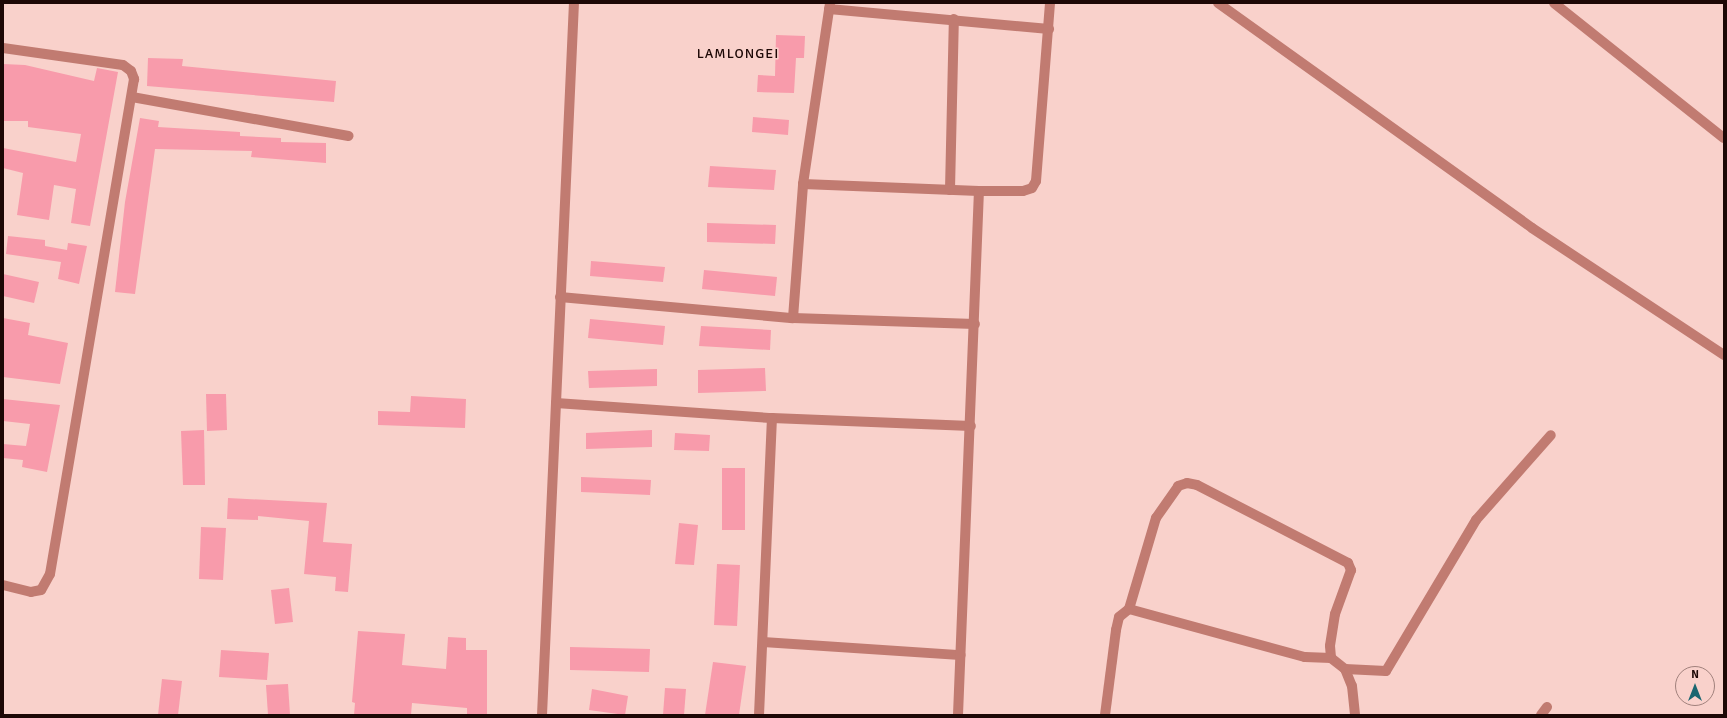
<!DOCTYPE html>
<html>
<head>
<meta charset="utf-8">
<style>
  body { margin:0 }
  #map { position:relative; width:1727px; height:718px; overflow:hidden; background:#f9d1cb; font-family:Signika,sans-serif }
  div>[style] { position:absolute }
  .building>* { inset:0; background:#f89bab }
  .minor>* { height:10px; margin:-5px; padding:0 5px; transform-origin:5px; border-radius:5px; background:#c17b71 }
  span { translate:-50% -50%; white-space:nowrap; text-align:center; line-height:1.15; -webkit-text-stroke:3px #f9d1cb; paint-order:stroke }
  .quarter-label { font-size:14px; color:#1d0806; letter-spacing:1px }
  .frame { position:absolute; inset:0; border:4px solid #1d0806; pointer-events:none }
  .north { position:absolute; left:1675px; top:666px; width:40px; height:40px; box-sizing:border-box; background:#f9d1cb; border:1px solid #a1817c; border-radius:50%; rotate:0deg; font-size:11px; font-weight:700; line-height:16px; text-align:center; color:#1d0806 }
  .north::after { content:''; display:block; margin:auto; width:14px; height:18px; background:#1b6670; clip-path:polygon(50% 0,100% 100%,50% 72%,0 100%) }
</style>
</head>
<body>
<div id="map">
  <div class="building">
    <div style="clip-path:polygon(776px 35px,805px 36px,804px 58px,796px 58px,794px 93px,757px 92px,758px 75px,775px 76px)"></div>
    <div style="clip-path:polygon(148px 58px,183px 59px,182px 66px,336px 81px,334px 102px,147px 86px)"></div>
    <div style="clip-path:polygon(3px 64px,25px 65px,94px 81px,97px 68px,118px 72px,90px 226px,71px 223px,76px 189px,54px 185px,49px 220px,17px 215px,23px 173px,3px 168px,3px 148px,76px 162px,81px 134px,28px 127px,28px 121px,3px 121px)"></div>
    <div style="clip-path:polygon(753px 117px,789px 120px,788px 135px,752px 132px)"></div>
    <div style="clip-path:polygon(140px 118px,159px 121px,158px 127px,240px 132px,240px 136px,281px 138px,281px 142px,326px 143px,326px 163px,251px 157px,252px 151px,155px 149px,135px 294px,115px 292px,125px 202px)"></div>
    <div style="clip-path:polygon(710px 166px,776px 170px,774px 190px,708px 187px)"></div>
    <div style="clip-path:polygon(707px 223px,776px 225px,775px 244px,707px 242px)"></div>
    <div style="clip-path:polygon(8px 236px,45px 240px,45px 246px,67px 250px,68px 243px,87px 246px,79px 284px,58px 279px,61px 262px,6px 254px)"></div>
    <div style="clip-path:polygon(591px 261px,665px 267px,663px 282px,590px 276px)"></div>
    <div style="clip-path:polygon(704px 270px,777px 277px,775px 296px,702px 289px)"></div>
    <div style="clip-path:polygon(3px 274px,39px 282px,34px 303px,3px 296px)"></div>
    <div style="clip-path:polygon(3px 318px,30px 323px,28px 335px,68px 343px,60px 384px,3px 377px)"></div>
    <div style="clip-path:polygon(590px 319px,665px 326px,663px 345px,588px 338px)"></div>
    <div style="clip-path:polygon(701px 326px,771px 330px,770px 350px,699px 346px)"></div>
    <div style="clip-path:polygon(765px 368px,766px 391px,698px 393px,698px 370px)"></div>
    <div style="clip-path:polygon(657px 369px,657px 386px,589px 388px,588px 371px)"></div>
    <div style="clip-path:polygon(206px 394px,226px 394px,227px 430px,207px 431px)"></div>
    <div style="clip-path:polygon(411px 396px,466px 399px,465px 428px,378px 425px,378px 411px,410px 412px)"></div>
    <div style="clip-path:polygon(3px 399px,60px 405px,47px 472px,22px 467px,23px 460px,3px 458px,3px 444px,26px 446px,30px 424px,3px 421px)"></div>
    <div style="clip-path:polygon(204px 430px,205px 485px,183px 485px,181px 431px)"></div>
    <div style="clip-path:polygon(652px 430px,652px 447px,586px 449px,586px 433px)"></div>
    <div style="clip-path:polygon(675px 433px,710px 435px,709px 451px,674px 450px)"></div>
    <div style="clip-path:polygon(722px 468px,745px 468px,745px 530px,722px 530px)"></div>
    <div style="clip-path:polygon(581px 477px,651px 480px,650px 495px,581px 492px)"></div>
    <div style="clip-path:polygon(228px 498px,327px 503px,323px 542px,352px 544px,348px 592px,335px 591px,336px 577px,304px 574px,309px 521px,258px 516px,258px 520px,227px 519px)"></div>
    <div style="clip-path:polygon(679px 523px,698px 525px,694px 565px,675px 564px)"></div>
    <div style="clip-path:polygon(201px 527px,226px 528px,223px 580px,199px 579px)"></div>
    <div style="clip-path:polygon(717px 564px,740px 565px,737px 626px,714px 625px)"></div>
    <div style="clip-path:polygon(289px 588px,293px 622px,275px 624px,271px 590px)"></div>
    <div style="clip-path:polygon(358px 631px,405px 634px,402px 665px,446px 669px,448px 637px,466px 638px,466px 650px,487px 650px,487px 715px,467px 715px,467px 708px,412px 703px,411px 715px,354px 715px,355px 703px,352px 702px)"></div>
    <div style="clip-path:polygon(570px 647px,650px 649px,649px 672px,570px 670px)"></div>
    <div style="clip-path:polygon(221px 650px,269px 653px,267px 680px,219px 677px)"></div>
    <div style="clip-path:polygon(713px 662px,746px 666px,739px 715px,705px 715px)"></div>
    <div style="clip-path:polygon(162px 679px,182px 681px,178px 715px,158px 715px)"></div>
    <div style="clip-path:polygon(288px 684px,290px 715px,268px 715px,266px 685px)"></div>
    <div style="clip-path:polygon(665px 688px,686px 689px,684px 715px,663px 715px)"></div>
    <div style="clip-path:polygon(592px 689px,628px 696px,625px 715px,589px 710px)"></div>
  </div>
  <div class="minor">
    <div style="left:1218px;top:3px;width:386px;rotate:35.6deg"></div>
    <div style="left:1532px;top:228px;width:230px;rotate:33.5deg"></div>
    <div style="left:1554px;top:3px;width:217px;rotate:38.5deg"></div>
    <div style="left:829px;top:9px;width:221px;rotate:5.2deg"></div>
    <div style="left:3px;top:48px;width:121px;rotate:8.1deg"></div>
    <div style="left:123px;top:65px;width:10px;rotate:37deg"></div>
    <div style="left:131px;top:71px;width:9px;rotate:69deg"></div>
    <div style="left:134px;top:79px;width:502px;rotate:99.63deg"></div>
    <div style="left:50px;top:574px;width:18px;rotate:119deg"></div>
    <div style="left:41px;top:590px;width:10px;rotate:169deg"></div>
    <div style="left:31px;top:592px;width:29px;rotate:-166deg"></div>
    <div style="left:132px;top:97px;width:220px;rotate:10.2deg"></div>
    <div style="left:803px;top:184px;width:176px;rotate:2.3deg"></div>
    <div style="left:979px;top:191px;width:44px"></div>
    <div style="left:1023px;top:191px;width:9px;rotate:-18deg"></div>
    <div style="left:1032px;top:188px;width:8px;rotate:-60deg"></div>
    <div style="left:1036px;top:181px;width:179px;rotate:-85.5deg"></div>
    <div style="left:950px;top:190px;width:171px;rotate:-88.7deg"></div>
    <div style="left:560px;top:297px;width:234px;rotate:5.2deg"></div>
    <div style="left:793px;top:318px;width:182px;rotate:1.9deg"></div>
    <div style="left:793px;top:318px;width:134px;rotate:-85.7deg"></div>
    <div style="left:803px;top:184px;width:183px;rotate:-81.5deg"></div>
    <div style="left:556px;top:403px;width:217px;rotate:4deg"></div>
    <div style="left:772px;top:418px;width:199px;rotate:2.3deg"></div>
    <div style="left:1129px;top:609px;width:95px;rotate:-73.5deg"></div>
    <div style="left:1156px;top:518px;width:39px;rotate:-55deg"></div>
    <div style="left:1178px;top:486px;width:9px;rotate:-18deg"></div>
    <div style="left:1187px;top:483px;width:10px;rotate:11deg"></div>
    <div style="left:1197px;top:485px;width:170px;rotate:27.3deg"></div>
    <div style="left:1348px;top:563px;width:8px;rotate:67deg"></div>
    <div style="left:1351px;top:570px;width:47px;rotate:110deg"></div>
    <div style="left:1335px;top:614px;width:32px;rotate:99deg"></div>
    <div style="left:1330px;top:646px;width:12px;rotate:85deg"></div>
    <div style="left:1331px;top:658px;width:18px;rotate:38deg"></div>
    <div style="left:1345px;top:669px;width:41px;rotate:2.8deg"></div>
    <div style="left:1386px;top:671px;width:176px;rotate:-59.2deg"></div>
    <div style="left:1476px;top:520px;width:113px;rotate:-48.6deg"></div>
    <div style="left:763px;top:642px;width:198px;rotate:3.8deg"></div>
    <div style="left:1345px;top:669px;width:18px;rotate:68deg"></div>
    <div style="left:1352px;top:686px;width:29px;rotate:84deg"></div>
    <div style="left:542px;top:715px;width:713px;rotate:-87.43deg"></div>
    <div style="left:759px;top:715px;width:297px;rotate:-87.5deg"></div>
    <div style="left:958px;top:715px;width:524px;rotate:-87.71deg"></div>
    <div style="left:1105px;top:715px;width:86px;rotate:-82.6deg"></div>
    <div style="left:1116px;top:630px;width:13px;rotate:-77deg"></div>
    <div style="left:1119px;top:617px;width:13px;rotate:-39deg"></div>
    <div style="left:1129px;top:609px;width:182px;rotate:15.3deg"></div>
    <div style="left:1305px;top:657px;width:26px;rotate:2deg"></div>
    <div style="left:1541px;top:715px;width:10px;rotate:-53deg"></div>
  </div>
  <div class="quarter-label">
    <span style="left:738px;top:54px">LAMLONGEI</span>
  </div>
  <div class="frame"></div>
  <div class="north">N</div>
</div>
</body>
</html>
